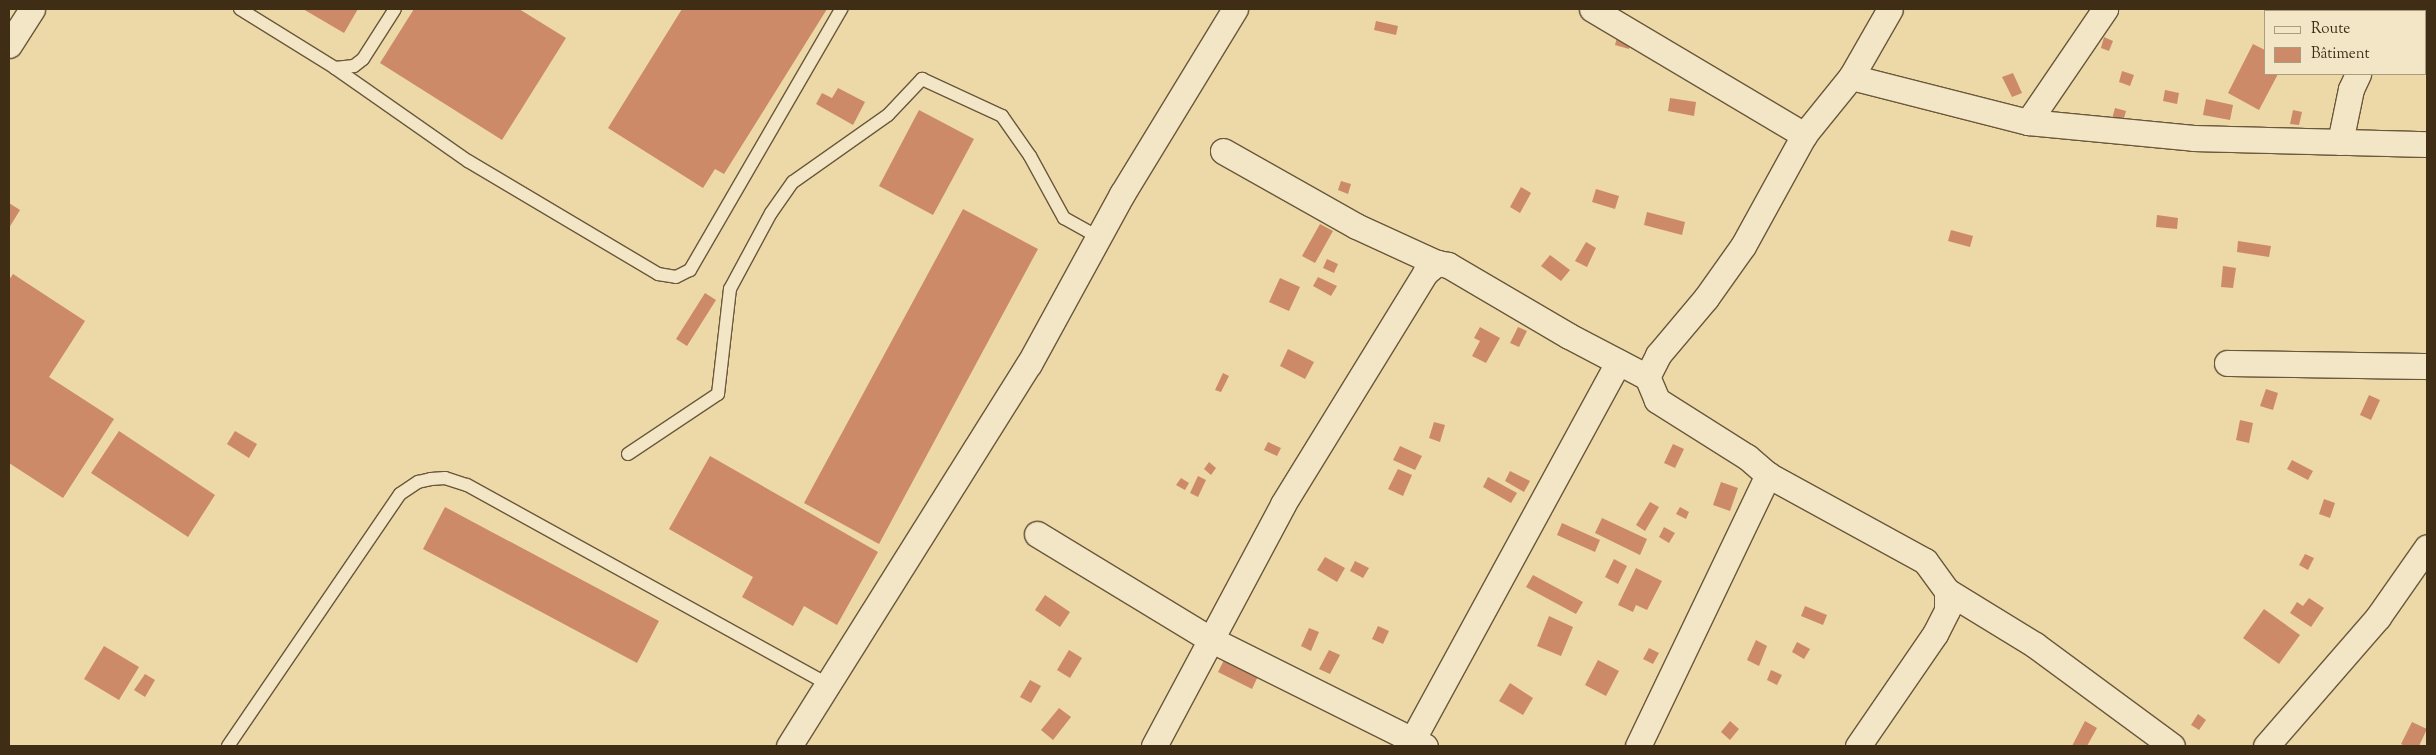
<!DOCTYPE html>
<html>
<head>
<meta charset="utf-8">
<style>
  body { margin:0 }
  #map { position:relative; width:2436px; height:755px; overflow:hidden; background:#edd8a8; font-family:"Sorts Mill Goudy",serif }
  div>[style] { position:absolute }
  .building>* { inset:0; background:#cc8a68 }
  .roads { filter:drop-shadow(1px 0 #6a583a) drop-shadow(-1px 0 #6a583a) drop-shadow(0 1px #6a583a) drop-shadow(0 -1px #6a583a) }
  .lane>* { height:12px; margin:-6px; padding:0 6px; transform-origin:6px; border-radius:6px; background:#f3e6c6 }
  .street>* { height:25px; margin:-12.5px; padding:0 12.5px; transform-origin:12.5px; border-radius:12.5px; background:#f3e6c6 }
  span { translate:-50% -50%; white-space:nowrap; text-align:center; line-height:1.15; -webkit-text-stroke:4px #f3e6c6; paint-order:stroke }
  .frame { position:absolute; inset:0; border:10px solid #3f2d15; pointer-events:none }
  .legend { position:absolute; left:2264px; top:10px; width:162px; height:65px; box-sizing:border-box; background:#f3e6c6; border:1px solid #ab9c7f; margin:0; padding:6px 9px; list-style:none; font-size:15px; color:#3f2d15 }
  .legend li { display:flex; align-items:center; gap:10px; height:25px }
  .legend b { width:25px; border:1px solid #ab9c7f }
</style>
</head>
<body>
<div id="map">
  <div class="building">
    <div style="clip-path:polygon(303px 9px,358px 9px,344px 33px)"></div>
    <div style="clip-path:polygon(414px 9px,519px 9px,566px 38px,502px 140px,380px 63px)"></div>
    <div style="clip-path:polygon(682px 9px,827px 9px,724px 174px,715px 169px,703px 188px,608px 128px)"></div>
    <div style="clip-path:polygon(1376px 21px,1398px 26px,1396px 35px,1374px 30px)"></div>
    <div style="clip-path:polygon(1618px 34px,1632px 38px,1629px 49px,1615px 45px)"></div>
    <div style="clip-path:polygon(2104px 37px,2113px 41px,2109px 51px,2101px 48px)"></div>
    <div style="clip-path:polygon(2253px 44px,2265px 50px,2265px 74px,2278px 74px,2259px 110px,2228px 93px)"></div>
    <div style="clip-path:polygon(2122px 71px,2134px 75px,2130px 86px,2119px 82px)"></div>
    <div style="clip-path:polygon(2013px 73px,2022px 93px,2012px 97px,2002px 77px)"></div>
    <div style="clip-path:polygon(838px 88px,865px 102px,853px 125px,816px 104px,822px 93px,832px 98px)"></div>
    <div style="clip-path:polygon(2165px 90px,2179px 93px,2177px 104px,2163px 101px)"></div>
    <div style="clip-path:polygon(1670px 98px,1696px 102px,1694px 116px,1668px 111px)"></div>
    <div style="clip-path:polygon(2206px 99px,2233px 105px,2230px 120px,2203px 115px)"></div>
    <div style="clip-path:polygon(2115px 108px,2126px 111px,2123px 122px,2112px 119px)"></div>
    <div style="clip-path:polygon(919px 110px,974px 139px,933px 215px,879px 186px)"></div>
    <div style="clip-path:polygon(2293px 110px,2302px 112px,2299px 125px,2290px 124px)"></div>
    <div style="clip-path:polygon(1341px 181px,1351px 184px,1348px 194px,1338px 190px)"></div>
    <div style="clip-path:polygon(1521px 187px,1531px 193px,1520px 213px,1510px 207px)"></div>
    <div style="clip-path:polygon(1596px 189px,1619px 196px,1615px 209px,1592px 202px)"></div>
    <div style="clip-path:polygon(9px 203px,20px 210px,9px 228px)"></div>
    <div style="clip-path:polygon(963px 209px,1038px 249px,879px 544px,804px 503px)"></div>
    <div style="clip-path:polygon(1647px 212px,1685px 222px,1682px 235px,1644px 225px)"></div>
    <div style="clip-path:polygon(2157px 215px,2178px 218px,2177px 229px,2156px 227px)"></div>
    <div style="clip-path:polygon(1320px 224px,1333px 231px,1315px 263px,1302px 256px)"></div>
    <div style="clip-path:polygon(1951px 230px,1973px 236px,1970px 247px,1948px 241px)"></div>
    <div style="clip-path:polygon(2238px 241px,2271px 246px,2269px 257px,2237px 252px)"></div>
    <div style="clip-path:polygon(1586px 242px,1596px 248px,1587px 267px,1575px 261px)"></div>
    <div style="clip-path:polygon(1550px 255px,1570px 270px,1561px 281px,1541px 266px)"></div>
    <div style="clip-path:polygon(1327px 259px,1338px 264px,1334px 273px,1323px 268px)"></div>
    <div style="clip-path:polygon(2223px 266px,2236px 268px,2233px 288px,2221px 287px)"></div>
    <div style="clip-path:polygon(13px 274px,85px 321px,49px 377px,114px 419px,63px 498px,9px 463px,9px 280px)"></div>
    <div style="clip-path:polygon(1318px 277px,1337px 286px,1331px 296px,1313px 286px)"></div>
    <div style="clip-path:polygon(1280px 278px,1300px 287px,1289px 311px,1269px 302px)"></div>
    <div style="clip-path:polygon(705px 293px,716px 300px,687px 346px,676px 339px)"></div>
    <div style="clip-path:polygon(1480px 327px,1500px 338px,1486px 363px,1472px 356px,1480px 341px,1474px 338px)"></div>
    <div style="clip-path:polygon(1518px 327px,1527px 331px,1519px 347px,1510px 343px)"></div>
    <div style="clip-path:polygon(1288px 349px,1314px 362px,1305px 379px,1280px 366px)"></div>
    <div style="clip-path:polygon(1223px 373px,1229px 376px,1221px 392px,1215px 390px)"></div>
    <div style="clip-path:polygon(2266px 389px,2278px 393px,2273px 410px,2260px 406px)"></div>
    <div style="clip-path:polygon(2369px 395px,2380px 400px,2371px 420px,2360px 415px)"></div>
    <div style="clip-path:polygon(2240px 420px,2253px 423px,2249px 443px,2236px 440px)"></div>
    <div style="clip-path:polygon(1434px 422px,1445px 425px,1440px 442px,1429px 438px)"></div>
    <div style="clip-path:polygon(119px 431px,215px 495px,188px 537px,91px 473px)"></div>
    <div style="clip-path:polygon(235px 431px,257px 444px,249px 458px,227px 444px)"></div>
    <div style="clip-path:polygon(1268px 442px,1281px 448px,1277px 456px,1264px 450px)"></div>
    <div style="clip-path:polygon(1673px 444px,1684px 449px,1675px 468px,1664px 463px)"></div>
    <div style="clip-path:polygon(1400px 446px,1422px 456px,1415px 470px,1393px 460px)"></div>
    <div style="clip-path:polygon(710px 456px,878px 552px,837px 625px,804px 606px,793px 626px,742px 597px,753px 577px,669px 529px)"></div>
    <div style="clip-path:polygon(2292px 460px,2313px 471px,2308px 480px,2287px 469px)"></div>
    <div style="clip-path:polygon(1209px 462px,1216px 468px,1211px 475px,1204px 469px)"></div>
    <div style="clip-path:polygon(1398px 469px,1412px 475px,1403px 496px,1388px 489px)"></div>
    <div style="clip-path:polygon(1510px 471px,1530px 481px,1524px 492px,1505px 481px)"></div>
    <div style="clip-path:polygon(1198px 476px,1206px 480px,1198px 497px,1190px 493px)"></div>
    <div style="clip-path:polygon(1488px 477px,1517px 493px,1511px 503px,1483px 487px)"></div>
    <div style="clip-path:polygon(1181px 478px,1189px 483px,1185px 490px,1176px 485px)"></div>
    <div style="clip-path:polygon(1721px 482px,1738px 488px,1730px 511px,1713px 505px)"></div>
    <div style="clip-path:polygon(2324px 499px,2335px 503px,2330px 518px,2319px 514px)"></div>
    <div style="clip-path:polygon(1650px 502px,1659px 507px,1645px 531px,1636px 525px)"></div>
    <div style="clip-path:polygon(445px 507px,659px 621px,637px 663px,423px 549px)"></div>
    <div style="clip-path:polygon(1680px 507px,1689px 512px,1686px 519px,1676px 514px)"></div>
    <div style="clip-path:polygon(1602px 518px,1647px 539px,1640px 555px,1595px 533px)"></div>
    <div style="clip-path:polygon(1562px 523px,1600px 540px,1595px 552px,1557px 535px)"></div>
    <div style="clip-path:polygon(1664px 527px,1675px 533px,1669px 543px,1659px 537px)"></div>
    <div style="clip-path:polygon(2305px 554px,2314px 558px,2308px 570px,2299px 565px)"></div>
    <div style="clip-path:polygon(1325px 557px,1345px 568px,1337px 582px,1317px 570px)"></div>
    <div style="clip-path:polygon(1614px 559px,1627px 566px,1618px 584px,1605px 577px)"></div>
    <div style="clip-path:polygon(1355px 561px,1369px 568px,1363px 578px,1350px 571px)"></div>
    <div style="clip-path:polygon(1636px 568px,1662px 581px,1647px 610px,1636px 605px,1633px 612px,1618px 605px)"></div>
    <div style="clip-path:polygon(1533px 575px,1583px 602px,1576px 614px,1526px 587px)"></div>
    <div style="clip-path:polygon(1045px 595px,1070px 612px,1060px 627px,1035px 610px)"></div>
    <div style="clip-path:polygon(2309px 598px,2324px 608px,2311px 627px,2290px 613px,2297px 602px,2303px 606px)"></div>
    <div style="clip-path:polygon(1805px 606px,1827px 615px,1823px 625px,1801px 616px)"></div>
    <div style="clip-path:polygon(2264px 609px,2300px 635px,2279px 664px,2243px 638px)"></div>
    <div style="clip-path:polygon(1549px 616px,1573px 627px,1561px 656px,1537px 646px)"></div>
    <div style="clip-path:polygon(1378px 626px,1389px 631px,1383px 644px,1372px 639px)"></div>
    <div style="clip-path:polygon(1309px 628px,1319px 632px,1311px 651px,1301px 646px)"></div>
    <div style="clip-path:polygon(1756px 640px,1767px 646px,1759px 666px,1747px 660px)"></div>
    <div style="clip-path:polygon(1797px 642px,1810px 649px,1804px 659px,1792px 652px)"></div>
    <div style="clip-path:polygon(104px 646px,139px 667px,119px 700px,84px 679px)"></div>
    <div style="clip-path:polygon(1649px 648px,1659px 653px,1653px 664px,1643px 659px)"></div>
    <div style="clip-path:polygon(1069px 650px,1082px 658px,1070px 678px,1057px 670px)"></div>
    <div style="clip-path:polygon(1329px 650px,1340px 655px,1330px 674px,1319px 669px)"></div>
    <div style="clip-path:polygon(1227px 654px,1261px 670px,1252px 689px,1218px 672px)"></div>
    <div style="clip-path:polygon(1598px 660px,1619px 671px,1606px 696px,1585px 685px)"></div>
    <div style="clip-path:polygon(1771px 670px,1782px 675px,1777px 685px,1767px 680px)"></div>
    <div style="clip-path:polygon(145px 674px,155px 680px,145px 697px,134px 690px)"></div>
    <div style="clip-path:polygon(1030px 680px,1041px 686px,1031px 703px,1020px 697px)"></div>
    <div style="clip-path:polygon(1510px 683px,1533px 698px,1523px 715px,1499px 701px)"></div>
    <div style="clip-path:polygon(1059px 708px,1071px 717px,1053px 740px,1041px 730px)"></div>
    <div style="clip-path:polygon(2198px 714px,2206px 720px,2199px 730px,2191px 725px)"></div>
    <div style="clip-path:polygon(1730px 721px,1739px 729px,1730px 740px,1721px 732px)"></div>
    <div style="clip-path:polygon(2085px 721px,2097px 728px,2087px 746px,2072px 746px)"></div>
    <div style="clip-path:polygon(2412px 722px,2427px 729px,2419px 746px,2405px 746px,2401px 744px)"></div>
  </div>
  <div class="roads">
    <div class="lane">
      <div style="left:240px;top:9px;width:112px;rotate:31.8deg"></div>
      <div style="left:335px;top:68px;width:19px;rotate:-6deg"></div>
      <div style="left:354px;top:66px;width:11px;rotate:-38deg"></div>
      <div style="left:363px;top:59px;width:59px;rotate:-57.4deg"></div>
      <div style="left:335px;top:68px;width:162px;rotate:35deg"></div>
      <div style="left:468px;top:161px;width:221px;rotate:30.7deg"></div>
      <div style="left:658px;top:274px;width:18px;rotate:9deg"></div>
      <div style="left:676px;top:277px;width:16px;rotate:-27deg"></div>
      <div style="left:690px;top:270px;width:302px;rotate:-59.9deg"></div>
      <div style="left:628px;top:454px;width:108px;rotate:-33.7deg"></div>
      <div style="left:718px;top:394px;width:106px;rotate:-83.5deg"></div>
      <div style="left:730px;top:289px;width:86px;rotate:-61.7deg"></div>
      <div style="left:771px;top:213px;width:38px;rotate:-55deg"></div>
      <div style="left:793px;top:182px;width:116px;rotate:-35.2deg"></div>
      <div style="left:888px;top:115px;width:50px;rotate:-46.6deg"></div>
      <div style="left:922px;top:79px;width:88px;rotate:24.8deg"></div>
      <div style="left:1002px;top:116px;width:49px;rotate:55deg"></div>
      <div style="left:1030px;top:156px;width:71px;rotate:61.3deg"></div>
      <div style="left:1064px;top:218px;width:39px;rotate:29deg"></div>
      <div style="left:228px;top:746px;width:305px;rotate:-55.7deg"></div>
      <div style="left:400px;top:494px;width:22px;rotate:-34deg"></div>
      <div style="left:418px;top:482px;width:13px;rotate:-13deg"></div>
      <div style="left:431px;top:479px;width:14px;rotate:-4deg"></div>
      <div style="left:445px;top:478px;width:23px;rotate:18deg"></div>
      <div style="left:467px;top:485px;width:414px;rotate:28.9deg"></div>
    </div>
    <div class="street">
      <div style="left:1592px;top:9px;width:247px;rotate:30.7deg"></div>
      <div style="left:2390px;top:11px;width:3px;rotate:-45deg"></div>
      <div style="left:9px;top:45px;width:43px;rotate:-57.4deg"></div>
      <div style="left:1851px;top:77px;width:183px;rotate:14.3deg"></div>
      <div style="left:2028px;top:122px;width:166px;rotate:5.5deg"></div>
      <div style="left:2193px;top:138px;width:234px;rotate:1.5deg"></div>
      <div style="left:2028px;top:122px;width:137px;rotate:-55.7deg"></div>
      <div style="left:2340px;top:142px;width:54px;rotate:-78.3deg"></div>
      <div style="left:2351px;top:89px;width:17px;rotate:-65deg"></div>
      <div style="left:1223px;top:151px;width:153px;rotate:29.4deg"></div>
      <div style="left:1356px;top:226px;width:89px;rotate:24.6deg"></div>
      <div style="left:1437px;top:263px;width:11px;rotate:10deg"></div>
      <div style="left:1448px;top:265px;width:140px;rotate:30.4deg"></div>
      <div style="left:1569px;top:336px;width:88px;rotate:27.7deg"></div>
      <div style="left:2227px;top:363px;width:200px;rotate:0.9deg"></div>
      <div style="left:1037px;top:534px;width:202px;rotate:31.3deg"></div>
      <div style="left:1210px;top:639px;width:240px;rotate:26.5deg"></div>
      <div style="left:1947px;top:591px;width:103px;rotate:31.5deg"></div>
      <div style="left:2035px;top:645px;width:170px;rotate:36.4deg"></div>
      <div style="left:789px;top:746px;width:451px;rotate:-57.9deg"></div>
      <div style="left:1029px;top:364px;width:194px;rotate:-61.3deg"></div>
      <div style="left:1122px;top:194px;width:217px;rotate:-58.6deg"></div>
      <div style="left:1154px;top:746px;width:274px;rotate:-61.9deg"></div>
      <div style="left:1283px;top:504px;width:271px;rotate:-58.4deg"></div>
      <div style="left:1425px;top:273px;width:16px;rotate:-40deg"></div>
      <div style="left:1409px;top:746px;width:437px;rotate:-61.4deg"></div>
      <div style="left:1638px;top:746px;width:301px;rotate:-64.4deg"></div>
      <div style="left:1858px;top:746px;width:136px;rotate:-55.5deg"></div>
      <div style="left:1935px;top:634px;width:27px;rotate:-63deg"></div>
      <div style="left:1947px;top:610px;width:19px;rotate:-90deg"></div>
      <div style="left:1947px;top:591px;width:37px;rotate:-126deg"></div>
      <div style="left:1925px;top:561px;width:179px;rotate:-151.3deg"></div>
      <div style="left:1768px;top:475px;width:28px;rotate:-139deg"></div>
      <div style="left:1747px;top:457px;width:107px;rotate:-147.7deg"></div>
      <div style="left:1657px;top:400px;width:25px;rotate:-113deg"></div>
      <div style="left:1647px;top:377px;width:25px;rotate:-63deg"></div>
      <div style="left:1658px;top:355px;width:75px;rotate:-49.9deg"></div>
      <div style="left:1706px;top:298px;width:64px;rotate:-54.6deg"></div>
      <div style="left:1743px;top:246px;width:127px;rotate:-61.2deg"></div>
      <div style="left:1804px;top:135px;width:75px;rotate:-51deg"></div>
      <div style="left:1851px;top:77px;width:78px;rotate:-60.2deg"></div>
      <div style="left:2266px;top:746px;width:171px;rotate:-49deg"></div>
      <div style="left:2378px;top:617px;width:85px;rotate:-55deg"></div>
    </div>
  </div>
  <div class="frame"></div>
  <ul class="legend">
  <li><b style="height:6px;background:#f3e6c6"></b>Route</li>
  <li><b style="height:14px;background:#cc8a68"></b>Bâtiment</li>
  </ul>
</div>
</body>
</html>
